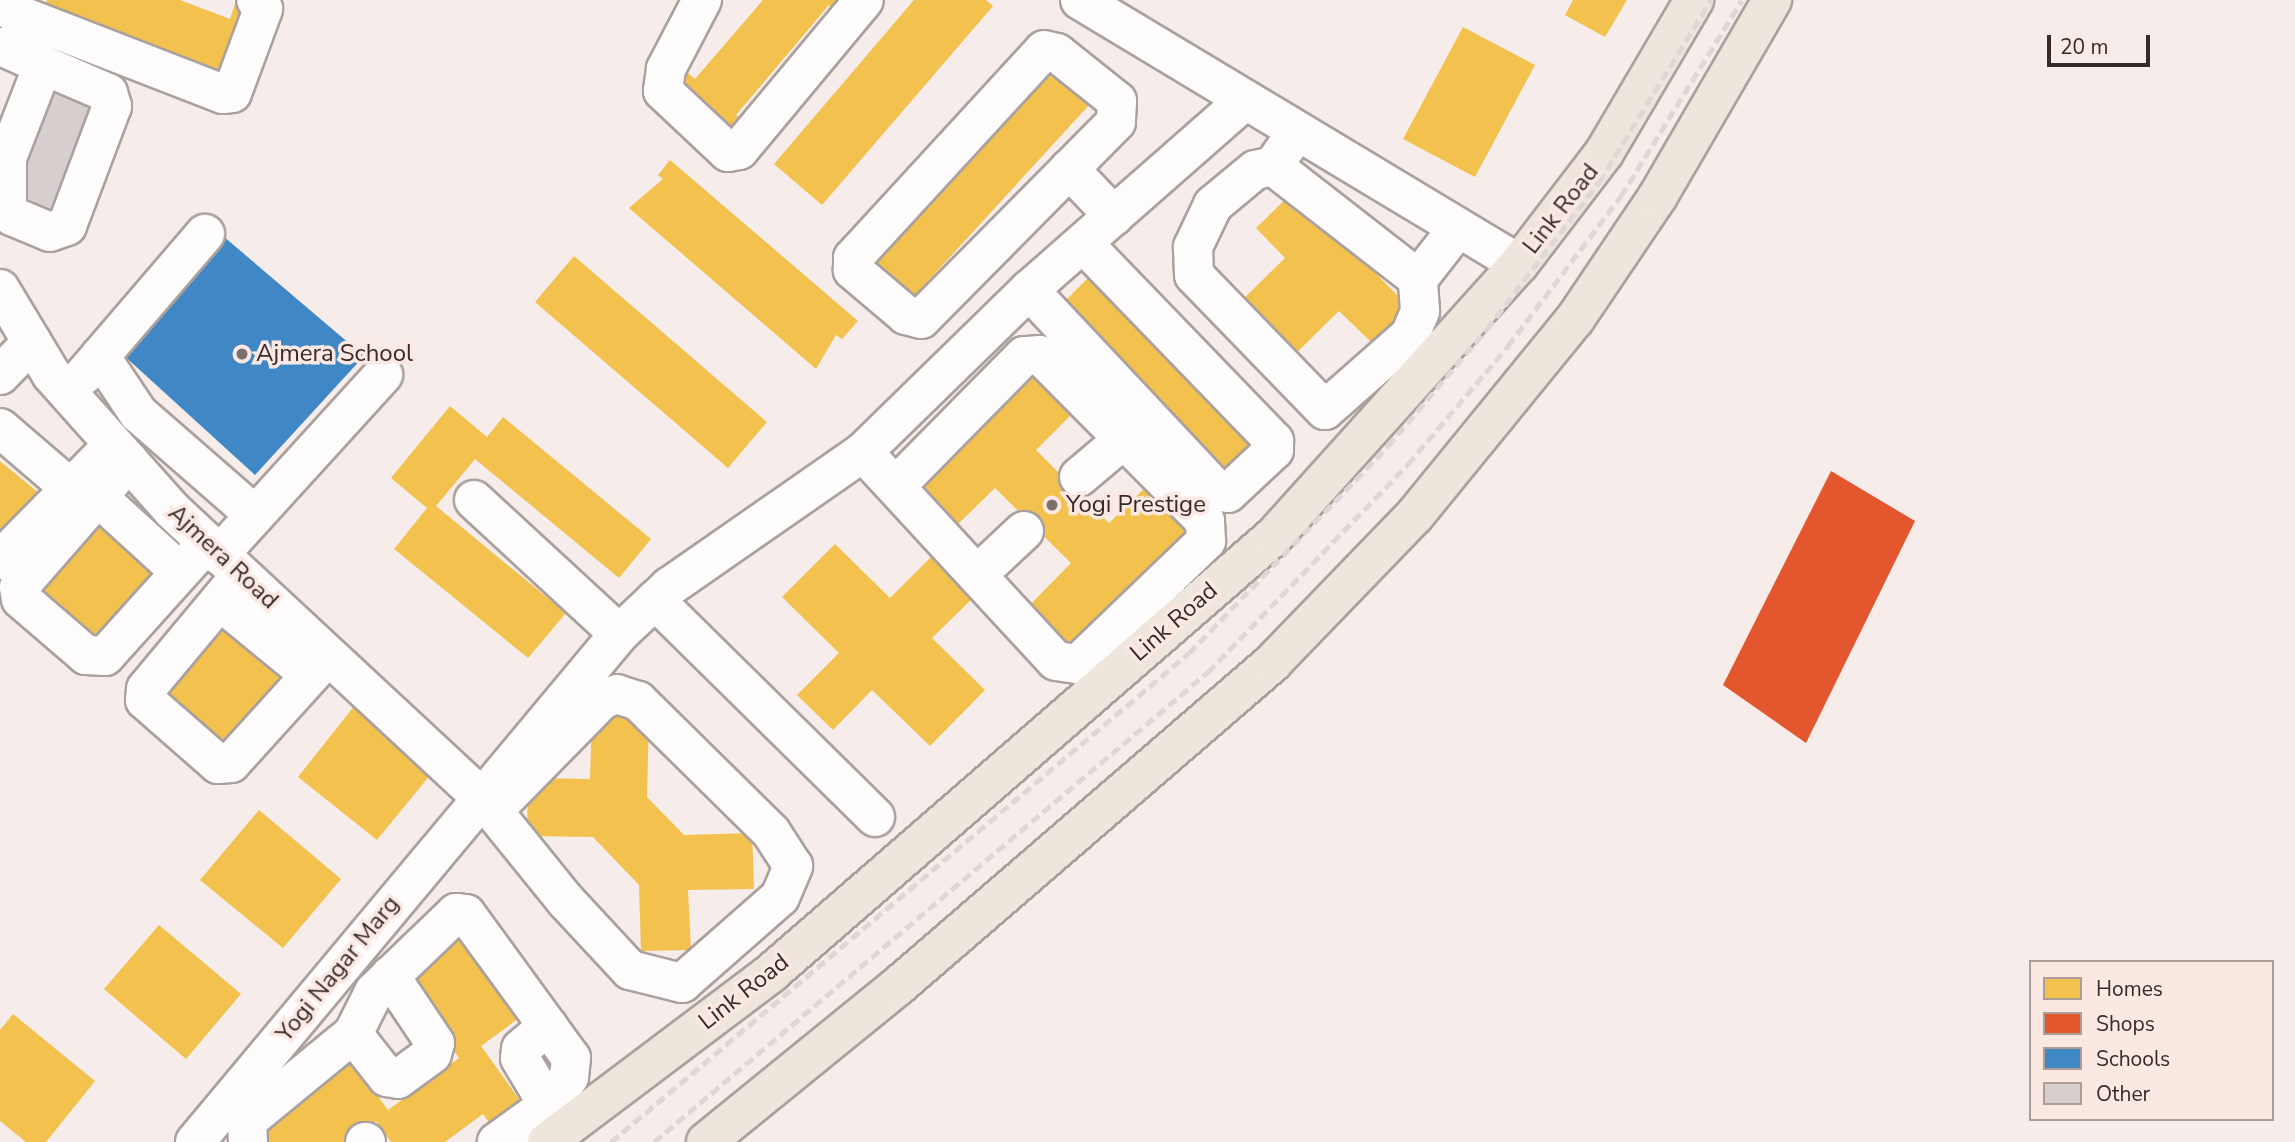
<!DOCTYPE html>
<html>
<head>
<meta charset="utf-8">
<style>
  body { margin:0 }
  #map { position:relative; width:2295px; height:1142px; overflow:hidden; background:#f6ece9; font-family:"Nunito Sans",sans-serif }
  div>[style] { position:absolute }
  .homes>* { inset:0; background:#f2c14e }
  .shops>* { inset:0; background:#e4572e }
  .schools>* { inset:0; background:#3f88c5 }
  .building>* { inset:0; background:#d7cece }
  .roads { filter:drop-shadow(2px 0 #aaa19e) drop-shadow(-2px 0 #aaa19e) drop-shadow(0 2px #aaa19e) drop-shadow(0 -2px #aaa19e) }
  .minor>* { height:38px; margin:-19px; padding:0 19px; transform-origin:19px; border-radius:19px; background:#fefcfc }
  .major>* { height:38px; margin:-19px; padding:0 19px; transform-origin:19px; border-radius:19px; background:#eee6dd }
  .rail>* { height:5px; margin-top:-2.5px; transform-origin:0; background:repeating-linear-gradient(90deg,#dcd8d7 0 10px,transparent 0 15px) }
  .dots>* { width:19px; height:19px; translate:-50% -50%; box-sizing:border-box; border:4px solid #fce8e3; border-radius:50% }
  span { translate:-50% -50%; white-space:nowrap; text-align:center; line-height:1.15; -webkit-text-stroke:7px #fce8e3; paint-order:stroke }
  .street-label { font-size:24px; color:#352c2a }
  .poi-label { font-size:24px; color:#352c2a }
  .left { translate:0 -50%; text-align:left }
  .legend { position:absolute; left:2029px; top:960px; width:245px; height:161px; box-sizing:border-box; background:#fce8e3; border:2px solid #ac9d99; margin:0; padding:9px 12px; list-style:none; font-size:21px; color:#352c2a }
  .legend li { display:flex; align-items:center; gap:14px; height:35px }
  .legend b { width:35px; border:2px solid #ac9d99 }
  .scale { position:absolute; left:2047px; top:35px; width:103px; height:32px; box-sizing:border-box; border:4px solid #352c2a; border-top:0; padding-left:9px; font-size:21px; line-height:24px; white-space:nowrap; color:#352c2a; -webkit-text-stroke:5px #fce8e3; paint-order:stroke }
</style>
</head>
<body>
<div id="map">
  <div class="homes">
    <div style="clip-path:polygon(47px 0,180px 0,230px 19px,236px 1px,259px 10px,229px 91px,205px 82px,210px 68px,71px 16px,40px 20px)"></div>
    <div style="clip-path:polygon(763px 0,849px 0,838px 13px,829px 5px,736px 115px,745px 122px,729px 140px,666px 87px,682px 68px,695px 79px)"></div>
    <div style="clip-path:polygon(914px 0,986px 0,993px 6px,822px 205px,774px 164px)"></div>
    <div style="clip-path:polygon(1573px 0,1627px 0,1605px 37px,1565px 15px)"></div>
    <div style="clip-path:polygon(1463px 27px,1535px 65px,1475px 177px,1403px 139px)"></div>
    <div style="clip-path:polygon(1046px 65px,1090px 104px,907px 304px,863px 264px)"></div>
    <div style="clip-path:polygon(670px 160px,858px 321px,842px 339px,836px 335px,816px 369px,629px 208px,663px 179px,658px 175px)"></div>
    <div style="clip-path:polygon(1294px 191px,1409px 307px,1372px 343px,1339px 311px,1287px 362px,1234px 308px,1285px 258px,1256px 228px)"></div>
    <div style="clip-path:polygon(574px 256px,767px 422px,728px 468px,535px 302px)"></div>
    <div style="clip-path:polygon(1093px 273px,1259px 443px,1225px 473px,1060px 306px)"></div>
    <div style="clip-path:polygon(1036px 362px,1080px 406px,1036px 450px,1109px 523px,1149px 484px,1193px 528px,1068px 651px,1026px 609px,1071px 563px,995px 488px,955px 527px,913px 485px)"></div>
    <div style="clip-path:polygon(450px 406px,487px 437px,503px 417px,651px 539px,619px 578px,475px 459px,436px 506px,566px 613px,528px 658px,394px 549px,427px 508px,391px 478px)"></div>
    <div style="clip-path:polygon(0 461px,40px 494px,0 541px)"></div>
    <div style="clip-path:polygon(96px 514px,158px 567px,91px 646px,29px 592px)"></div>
    <div style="clip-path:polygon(835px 544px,890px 598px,936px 552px,978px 593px,932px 638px,985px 690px,930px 746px,872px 690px,833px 730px,797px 695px,839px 653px,782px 597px)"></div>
    <div style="clip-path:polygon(222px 616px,290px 667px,224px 745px,159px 691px)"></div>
    <div style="clip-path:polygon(355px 705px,435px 769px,377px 840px,298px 777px)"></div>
    <div style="clip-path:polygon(592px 715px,649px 716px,647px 797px,684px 835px,752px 833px,754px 889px,688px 890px,691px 950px,641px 951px,639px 885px,593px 837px,527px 836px,528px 778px,590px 779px)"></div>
    <div style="clip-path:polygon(259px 810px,341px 879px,283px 948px,200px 880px)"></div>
    <div style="clip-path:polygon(159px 925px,241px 994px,186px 1059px,104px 989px)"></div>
    <div style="clip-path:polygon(454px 927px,519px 1018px,481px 1046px,524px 1106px,493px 1128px,483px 1114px,445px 1142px,391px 1142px,376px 1121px,347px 1142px,266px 1142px,253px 1124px,348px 1056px,388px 1110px,459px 1058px,400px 973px)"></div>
    <div style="clip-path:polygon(13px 1014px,95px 1081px,46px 1142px,26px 1142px,0 1121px,0 1030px)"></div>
  </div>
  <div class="shops">
    <div style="clip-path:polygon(1831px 471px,1915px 521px,1806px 743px,1723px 685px)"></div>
  </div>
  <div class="schools">
    <div style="clip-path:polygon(223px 236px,364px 356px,255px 475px,120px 352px)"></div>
  </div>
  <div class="building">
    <div style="clip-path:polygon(44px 76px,98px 98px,52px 219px,11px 203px)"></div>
  </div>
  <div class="roads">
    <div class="minor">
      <div style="left:702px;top:0;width:78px;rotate:117.6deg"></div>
      <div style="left:666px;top:69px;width:22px;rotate:98deg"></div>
      <div style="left:663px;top:91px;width:89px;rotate:43.2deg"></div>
      <div style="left:728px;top:152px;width:11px;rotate:-10deg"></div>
      <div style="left:739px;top:150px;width:195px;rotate:-50.2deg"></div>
      <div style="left:1080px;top:0;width:512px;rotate:31.02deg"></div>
      <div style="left:14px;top:13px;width:224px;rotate:21.2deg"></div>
      <div style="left:223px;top:94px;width:9px;rotate:-6deg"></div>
      <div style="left:232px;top:93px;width:90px;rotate:-69.7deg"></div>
      <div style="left:263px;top:9px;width:11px;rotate:-128deg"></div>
      <div style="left:3px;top:47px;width:44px;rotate:24.2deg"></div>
      <div style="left:43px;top:65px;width:71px;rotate:23.3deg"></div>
      <div style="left:108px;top:93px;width:14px;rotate:73deg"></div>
      <div style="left:112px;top:106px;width:128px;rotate:110.6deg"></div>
      <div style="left:67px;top:226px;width:18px;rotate:161deg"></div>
      <div style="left:50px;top:232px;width:41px;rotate:-157.2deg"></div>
      <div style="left:12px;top:216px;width:11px;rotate:-117deg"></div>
      <div style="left:7px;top:206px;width:48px;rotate:-90deg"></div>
      <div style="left:7px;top:158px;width:100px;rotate:-68.8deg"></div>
      <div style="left:1044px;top:50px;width:13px;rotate:13deg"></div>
      <div style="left:1057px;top:53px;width:77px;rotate:38.7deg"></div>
      <div style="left:1117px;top:101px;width:21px;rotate:93deg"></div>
      <div style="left:1116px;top:122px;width:277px;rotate:134.7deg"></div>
      <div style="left:921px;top:319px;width:16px;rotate:-165deg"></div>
      <div style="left:906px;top:315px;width:70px;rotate:-139.7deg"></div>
      <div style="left:853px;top:270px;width:12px;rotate:-90deg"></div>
      <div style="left:853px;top:258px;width:282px;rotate:-47.4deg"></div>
      <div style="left:1296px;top:133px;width:40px;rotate:124.9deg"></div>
      <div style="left:1273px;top:166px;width:18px;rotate:167deg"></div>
      <div style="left:1255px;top:170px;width:55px;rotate:140.2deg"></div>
      <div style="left:1213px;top:205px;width:47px;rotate:115.5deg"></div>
      <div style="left:1193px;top:247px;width:28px;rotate:88deg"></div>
      <div style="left:1194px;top:275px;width:188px;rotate:45.9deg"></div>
      <div style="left:1325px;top:410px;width:113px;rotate:-41.4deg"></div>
      <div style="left:1410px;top:335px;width:26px;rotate:-67deg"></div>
      <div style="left:1420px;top:311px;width:32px;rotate:-94deg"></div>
      <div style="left:1418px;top:279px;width:65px;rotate:-51.9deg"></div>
      <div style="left:1273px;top:166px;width:184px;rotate:37.9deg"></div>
      <div style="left:1069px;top:169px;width:65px;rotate:46.2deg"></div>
      <div style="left:0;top:289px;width:99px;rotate:59deg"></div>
      <div style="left:51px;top:374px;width:182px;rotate:48.3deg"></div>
      <div style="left:172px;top:510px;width:419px;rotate:42.9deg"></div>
      <div style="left:479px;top:795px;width:15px;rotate:48deg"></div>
      <div style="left:489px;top:806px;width:6px;rotate:51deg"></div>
      <div style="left:493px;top:811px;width:114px;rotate:51deg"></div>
      <div style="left:565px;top:900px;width:96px;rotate:47.1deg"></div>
      <div style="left:630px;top:970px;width:54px;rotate:14deg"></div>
      <div style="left:682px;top:983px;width:130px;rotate:-41.3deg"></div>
      <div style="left:780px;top:897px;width:34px;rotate:-67deg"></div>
      <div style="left:793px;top:866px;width:40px;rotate:-122.9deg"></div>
      <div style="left:771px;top:832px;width:187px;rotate:-135.4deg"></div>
      <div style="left:638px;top:701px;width:22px;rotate:-162deg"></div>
      <div style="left:617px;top:694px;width:16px;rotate:158deg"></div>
      <div style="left:602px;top:700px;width:156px;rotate:134.5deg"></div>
      <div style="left:1029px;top:290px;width:276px;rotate:46.8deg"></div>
      <div style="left:1218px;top:491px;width:10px;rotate:11deg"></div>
      <div style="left:1228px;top:493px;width:63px;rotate:-43.1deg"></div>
      <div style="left:1274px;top:450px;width:9px;rotate:-90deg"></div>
      <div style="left:1274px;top:441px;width:275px;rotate:-134deg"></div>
      <div style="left:100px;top:356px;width:69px;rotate:56.3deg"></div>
      <div style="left:138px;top:413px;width:155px;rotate:41.1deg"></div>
      <div style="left:0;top:375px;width:46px;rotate:-45.9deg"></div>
      <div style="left:84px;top:375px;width:186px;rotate:-49.4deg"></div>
      <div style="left:0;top:428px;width:92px;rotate:40.6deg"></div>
      <div style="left:863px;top:452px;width:284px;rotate:47.3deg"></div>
      <div style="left:1056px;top:661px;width:22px;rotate:8deg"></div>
      <div style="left:1078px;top:664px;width:178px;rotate:-43.9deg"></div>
      <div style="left:1206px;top:541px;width:20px;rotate:-93deg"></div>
      <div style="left:1205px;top:521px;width:234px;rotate:-134.8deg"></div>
      <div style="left:1040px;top:355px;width:16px;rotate:176deg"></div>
      <div style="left:1024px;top:356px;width:182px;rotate:134.6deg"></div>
      <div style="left:129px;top:461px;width:167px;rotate:131.1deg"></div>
      <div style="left:19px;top:587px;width:12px;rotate:81deg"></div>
      <div style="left:21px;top:599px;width:86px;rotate:40.7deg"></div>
      <div style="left:86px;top:655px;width:19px;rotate:3deg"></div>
      <div style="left:105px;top:656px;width:151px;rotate:-48deg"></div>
      <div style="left:1079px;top:477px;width:59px;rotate:-40.2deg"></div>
      <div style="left:98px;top:497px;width:111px;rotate:42.4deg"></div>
      <div style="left:474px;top:500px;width:197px;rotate:42.7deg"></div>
      <div style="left:219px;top:555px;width:244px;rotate:-47.7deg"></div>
      <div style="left:0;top:560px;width:156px;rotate:-45.5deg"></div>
      <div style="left:978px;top:574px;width:63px;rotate:-43.1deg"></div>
      <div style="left:241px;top:575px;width:148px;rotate:129.8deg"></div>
      <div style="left:146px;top:689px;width:11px;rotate:95deg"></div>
      <div style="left:145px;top:700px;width:97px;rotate:41.2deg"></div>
      <div style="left:218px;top:764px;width:13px;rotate:-4deg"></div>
      <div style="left:231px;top:763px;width:144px;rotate:-47.8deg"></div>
      <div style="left:655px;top:600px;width:309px;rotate:44.6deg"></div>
      <div style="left:220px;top:601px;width:117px;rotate:39.4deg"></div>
      <div style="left:548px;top:1026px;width:35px;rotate:140deg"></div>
      <div style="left:521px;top:1049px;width:9px;rotate:96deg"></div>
      <div style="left:520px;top:1058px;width:55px;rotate:59.2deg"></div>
      <div style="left:353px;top:1034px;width:55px;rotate:51.7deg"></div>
      <div style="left:387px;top:1077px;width:11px;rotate:10deg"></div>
      <div style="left:398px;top:1079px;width:42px;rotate:-36.3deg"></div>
      <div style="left:432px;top:1054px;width:11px;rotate:-75deg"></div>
      <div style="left:435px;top:1043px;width:81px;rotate:-123.9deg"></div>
      <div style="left:195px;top:1142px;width:662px;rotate:-50.15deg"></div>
      <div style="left:619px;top:634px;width:69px;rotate:-43.2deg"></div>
      <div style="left:669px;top:587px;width:236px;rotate:-34.8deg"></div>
      <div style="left:863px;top:452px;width:232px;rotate:-44.3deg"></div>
      <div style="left:1029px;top:290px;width:285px;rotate:-41.3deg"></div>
      <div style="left:248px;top:1142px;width:21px;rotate:-93deg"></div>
      <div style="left:247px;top:1121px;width:137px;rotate:-39.4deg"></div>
      <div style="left:353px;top:1034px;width:47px;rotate:-63.4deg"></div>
      <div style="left:374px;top:992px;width:114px;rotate:-43.9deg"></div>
      <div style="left:456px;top:913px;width:10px;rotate:6deg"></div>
      <div style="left:466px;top:914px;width:178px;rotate:53.9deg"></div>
      <div style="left:571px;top:1058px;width:19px;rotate:96deg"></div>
      <div style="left:569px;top:1077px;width:36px;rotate:127deg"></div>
      <div style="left:547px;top:1106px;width:62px;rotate:144.2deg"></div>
      <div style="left:365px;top:1142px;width:1px"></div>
    </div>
    <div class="major">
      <div style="left:547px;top:1142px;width:281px;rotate:-37deg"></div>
      <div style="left:771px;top:973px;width:666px;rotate:-40.98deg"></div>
      <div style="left:1274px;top:536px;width:366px;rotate:-48deg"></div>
      <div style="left:1519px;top:264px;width:140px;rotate:-52.6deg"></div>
      <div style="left:1604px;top:153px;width:178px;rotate:-59.5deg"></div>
      <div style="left:706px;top:1142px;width:247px;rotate:-39.1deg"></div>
      <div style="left:898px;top:986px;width:496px;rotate:-40.8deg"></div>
      <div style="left:1273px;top:662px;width:204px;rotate:-46deg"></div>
      <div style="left:1415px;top:515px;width:253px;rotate:-50.8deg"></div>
      <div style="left:1575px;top:319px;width:148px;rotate:-56deg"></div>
      <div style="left:1658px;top:196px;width:227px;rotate:-59.8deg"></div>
    </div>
  </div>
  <div class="rail">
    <div style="left:611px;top:1142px;width:757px;rotate:-40.23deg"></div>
    <div style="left:1189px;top:653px;width:287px;rotate:-46.1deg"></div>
    <div style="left:1388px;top:446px;width:153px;rotate:-49.8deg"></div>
    <div style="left:1487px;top:329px;width:185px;rotate:-52.7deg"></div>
    <div style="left:1599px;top:182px;width:214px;rotate:-58.4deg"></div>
    <div style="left:654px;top:1142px;width:727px;rotate:-40.31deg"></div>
    <div style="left:1208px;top:672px;width:289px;rotate:-46.1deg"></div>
    <div style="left:1408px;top:464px;width:155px;rotate:-49.7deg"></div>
    <div style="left:1508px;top:346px;width:188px;rotate:-53deg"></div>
    <div style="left:1621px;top:196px;width:230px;rotate:-58.3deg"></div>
  </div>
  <div class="dots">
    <div style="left:242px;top:354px;background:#796f6d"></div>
    <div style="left:1052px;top:505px;background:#796f6d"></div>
  </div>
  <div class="street-label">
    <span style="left:1561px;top:209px;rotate:-52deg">Link Road</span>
    <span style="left:223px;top:557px;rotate:43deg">Ajmera Road</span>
    <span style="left:1174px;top:622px;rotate:-41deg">Link Road</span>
    <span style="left:338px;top:969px;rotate:-51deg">Yogi Nagar Marg</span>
    <span style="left:744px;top:992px;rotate:-38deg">Link Road</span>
  </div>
  <div class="poi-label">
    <span class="left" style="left:256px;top:354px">Ajmera School</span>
    <span class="left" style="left:1066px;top:505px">Yogi Prestige</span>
  </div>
  <ul class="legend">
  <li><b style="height:19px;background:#f2c14e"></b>Homes</li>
  <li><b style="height:19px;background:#e4572e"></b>Shops</li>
  <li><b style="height:19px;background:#3f88c5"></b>Schools</li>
  <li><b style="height:19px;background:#d7cece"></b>Other</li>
  </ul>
  <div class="scale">20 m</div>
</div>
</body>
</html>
